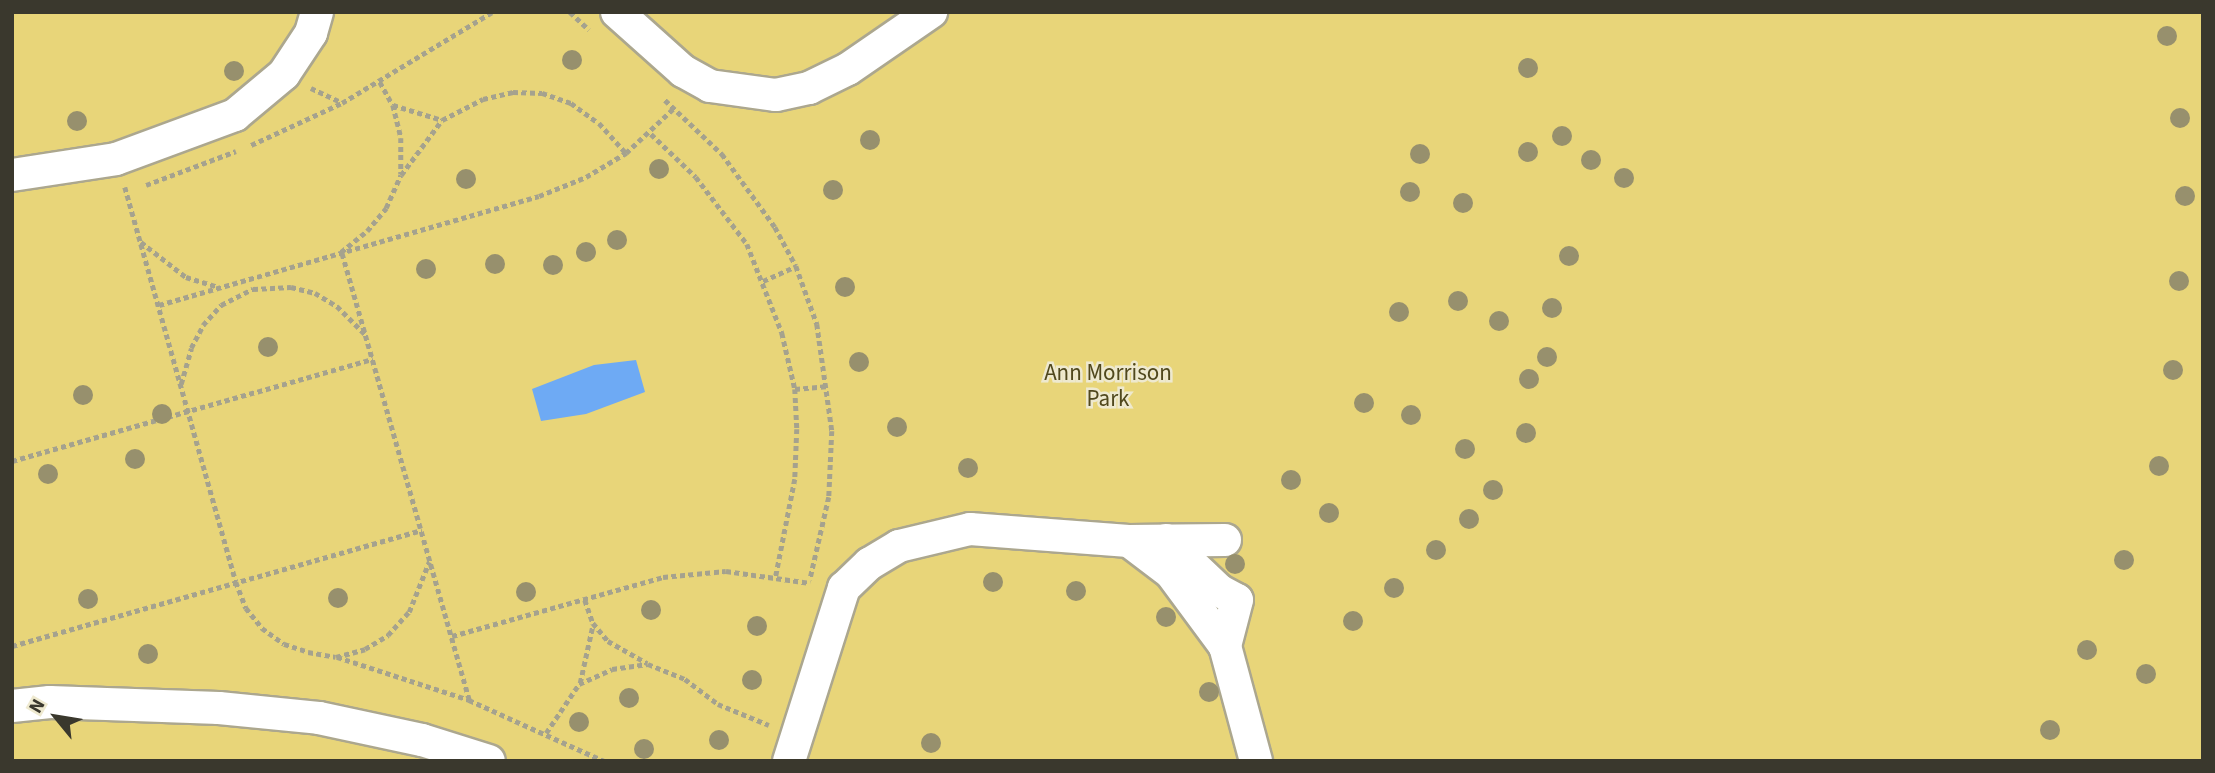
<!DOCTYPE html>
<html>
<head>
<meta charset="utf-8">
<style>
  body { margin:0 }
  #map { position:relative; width:2215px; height:773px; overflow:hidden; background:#eee9cf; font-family:"Source Sans 3",sans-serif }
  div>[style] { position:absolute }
  .green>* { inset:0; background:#e8d579 }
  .water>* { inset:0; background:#6eaaf4 }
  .path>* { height:4.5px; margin-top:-2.25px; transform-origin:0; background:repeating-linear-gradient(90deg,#a5a28e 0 5px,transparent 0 8.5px) }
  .roads { filter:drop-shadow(2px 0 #aca78e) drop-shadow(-2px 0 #aca78e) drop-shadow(0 2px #aca78e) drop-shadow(0 -2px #aca78e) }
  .minor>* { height:32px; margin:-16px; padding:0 16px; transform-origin:16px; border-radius:16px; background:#fff }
  .trees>* { width:20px; height:20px; margin:-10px; border-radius:50%; background:#97906d }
  span { translate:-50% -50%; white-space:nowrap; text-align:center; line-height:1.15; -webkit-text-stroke:5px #eee9cf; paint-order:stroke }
  .park-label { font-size:23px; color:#50481d }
  .frame { position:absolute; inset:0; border:14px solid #3a382d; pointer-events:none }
  .north { position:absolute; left:21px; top:682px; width:70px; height:70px; -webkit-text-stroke:5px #eee9cf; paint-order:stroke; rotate:300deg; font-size:19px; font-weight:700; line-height:28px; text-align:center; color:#3a382d }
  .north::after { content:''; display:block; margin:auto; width:24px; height:32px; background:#3a382d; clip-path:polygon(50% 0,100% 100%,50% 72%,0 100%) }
</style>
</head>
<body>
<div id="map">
  <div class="green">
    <div style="clip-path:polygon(12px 12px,2203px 12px,2203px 761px,12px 761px)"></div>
  </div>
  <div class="water">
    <div style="clip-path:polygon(636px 360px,645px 392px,586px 414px,541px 421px,532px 389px,594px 365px)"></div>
  </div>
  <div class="path">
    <div style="left:570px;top:12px;width:26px;rotate:43deg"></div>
    <div style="left:380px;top:82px;width:26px;rotate:61deg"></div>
    <div style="left:393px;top:105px;width:34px;rotate:76deg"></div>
    <div style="left:401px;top:138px;width:36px;rotate:90deg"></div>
    <div style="left:311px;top:88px;width:33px;rotate:25deg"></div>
    <div style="left:665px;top:100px;width:79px;rotate:43.5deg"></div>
    <div style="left:722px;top:154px;width:90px;rotate:54deg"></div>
    <div style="left:775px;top:227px;width:44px;rotate:61.7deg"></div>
    <div style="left:796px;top:266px;width:62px;rotate:70.1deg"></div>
    <div style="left:817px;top:324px;width:108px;rotate:82deg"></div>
    <div style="left:832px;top:431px;width:66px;rotate:92.6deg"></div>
    <div style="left:829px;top:497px;width:85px;rotate:102.9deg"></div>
    <div style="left:393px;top:105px;width:51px;rotate:17deg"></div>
    <div style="left:651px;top:134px;width:62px;rotate:43.7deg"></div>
    <div style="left:696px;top:177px;width:84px;rotate:52.7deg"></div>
    <div style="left:747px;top:244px;width:96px;rotate:68.5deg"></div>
    <div style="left:782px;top:333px;width:57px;rotate:76.9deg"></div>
    <div style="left:795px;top:389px;width:40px;rotate:87.1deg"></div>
    <div style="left:797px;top:429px;width:50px;rotate:92.3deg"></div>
    <div style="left:795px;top:479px;width:99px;rotate:101.1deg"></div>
    <div style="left:251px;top:145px;width:100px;rotate:-24.8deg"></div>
    <div style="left:342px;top:103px;width:175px;rotate:-31.2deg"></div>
    <div style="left:146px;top:185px;width:96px;rotate:-20.7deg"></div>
    <div style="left:125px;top:187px;width:410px;rotate:74.3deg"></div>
    <div style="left:236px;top:582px;width:28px;rotate:69deg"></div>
    <div style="left:246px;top:608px;width:26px;rotate:51deg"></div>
    <div style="left:262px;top:628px;width:27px;rotate:36deg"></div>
    <div style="left:284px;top:644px;width:25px;rotate:18deg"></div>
    <div style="left:308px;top:652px;width:28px;rotate:10deg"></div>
    <div style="left:336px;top:657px;width:30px;rotate:-15deg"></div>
    <div style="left:365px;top:649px;width:27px;rotate:-31deg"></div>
    <div style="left:388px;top:635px;width:31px;rotate:-48deg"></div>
    <div style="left:409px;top:612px;width:54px;rotate:-68.2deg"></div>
    <div style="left:141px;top:242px;width:57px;rotate:37.9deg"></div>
    <div style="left:186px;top:277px;width:31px;rotate:17deg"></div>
    <div style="left:763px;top:281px;width:36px;rotate:-24deg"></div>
    <div style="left:159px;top:305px;width:395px;rotate:-16deg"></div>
    <div style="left:539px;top:196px;width:51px;rotate:-22deg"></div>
    <div style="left:586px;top:177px;width:47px;rotate:-31deg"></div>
    <div style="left:626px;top:153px;width:66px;rotate:-43.2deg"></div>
    <div style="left:181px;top:384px;width:37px;rotate:-74deg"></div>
    <div style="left:191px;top:348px;width:26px;rotate:-62deg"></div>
    <div style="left:203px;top:325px;width:27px;rotate:-48deg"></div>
    <div style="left:221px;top:305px;width:36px;rotate:-27deg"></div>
    <div style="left:253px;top:289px;width:38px;rotate:-3deg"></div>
    <div style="left:291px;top:287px;width:25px;rotate:14deg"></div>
    <div style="left:315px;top:293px;width:26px;rotate:31deg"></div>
    <div style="left:337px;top:306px;width:40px;rotate:45deg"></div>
    <div style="left:795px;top:389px;width:34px;rotate:-5deg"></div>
    <div style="left:12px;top:461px;width:375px;rotate:-15.8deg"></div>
    <div style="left:585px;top:600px;width:24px;rotate:71deg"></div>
    <div style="left:593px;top:623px;width:23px;rotate:50deg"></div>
    <div style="left:608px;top:641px;width:45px;rotate:29.4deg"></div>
    <div style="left:452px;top:636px;width:219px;rotate:-15.6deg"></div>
    <div style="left:663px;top:577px;width:63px;rotate:-5.4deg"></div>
    <div style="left:726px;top:571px;width:85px;rotate:8.1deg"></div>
    <div style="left:12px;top:646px;width:426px;rotate:-15.8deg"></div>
    <div style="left:337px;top:657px;width:139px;rotate:18deg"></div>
    <div style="left:469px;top:700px;width:148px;rotate:24.3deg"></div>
    <div style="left:580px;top:683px;width:60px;rotate:-77.6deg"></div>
    <div style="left:469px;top:700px;width:466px;rotate:-105.9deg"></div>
    <div style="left:341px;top:252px;width:33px;rotate:-39deg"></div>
    <div style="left:367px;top:231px;width:30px;rotate:-50deg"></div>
    <div style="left:386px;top:208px;width:36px;rotate:-66deg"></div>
    <div style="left:401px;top:175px;width:69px;rotate:-53.3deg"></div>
    <div style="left:442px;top:120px;width:46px;rotate:-27.1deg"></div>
    <div style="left:483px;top:99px;width:31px;rotate:-13deg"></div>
    <div style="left:513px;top:92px;width:29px;rotate:2deg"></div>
    <div style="left:542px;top:93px;width:31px;rotate:19deg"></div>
    <div style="left:571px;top:103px;width:34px;rotate:36deg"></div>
    <div style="left:599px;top:123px;width:40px;rotate:48deg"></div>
    <div style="left:546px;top:733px;width:59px;rotate:-56deg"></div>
    <div style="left:579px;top:684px;width:36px;rotate:-24deg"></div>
    <div style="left:612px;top:669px;width:36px;rotate:-8deg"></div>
    <div style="left:648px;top:664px;width:40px;rotate:22deg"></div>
    <div style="left:685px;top:679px;width:41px;rotate:37.1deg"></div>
    <div style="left:718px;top:704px;width:55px;rotate:22.4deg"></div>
  </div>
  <div class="roads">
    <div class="minor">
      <div style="left:617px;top:12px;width:89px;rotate:41.8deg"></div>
      <div style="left:683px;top:71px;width:31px;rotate:29deg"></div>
      <div style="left:710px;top:86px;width:67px;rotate:7.8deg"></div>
      <div style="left:776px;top:95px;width:34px;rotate:-12deg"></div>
      <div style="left:809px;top:88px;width:43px;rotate:-26deg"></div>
      <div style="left:848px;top:69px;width:101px;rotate:-34.5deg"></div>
      <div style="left:12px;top:175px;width:105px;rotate:-8.7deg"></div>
      <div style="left:116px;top:159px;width:127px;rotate:-20.3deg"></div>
      <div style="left:235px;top:115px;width:64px;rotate:-39.9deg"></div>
      <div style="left:284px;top:74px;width:49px;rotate:-56.6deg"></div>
      <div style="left:311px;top:33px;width:22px;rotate:-74deg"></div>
      <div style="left:1166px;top:540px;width:74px;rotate:43.4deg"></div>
      <div style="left:1220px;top:591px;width:19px;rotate:28deg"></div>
      <div style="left:1237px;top:600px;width:48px;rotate:104.6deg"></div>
      <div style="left:1129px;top:541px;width:53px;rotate:37.3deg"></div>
      <div style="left:1171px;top:573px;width:91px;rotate:53.5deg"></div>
      <div style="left:1225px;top:646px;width:119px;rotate:74.9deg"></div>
      <div style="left:12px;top:706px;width:38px;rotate:-6deg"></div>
      <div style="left:50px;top:702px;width:169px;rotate:2deg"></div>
      <div style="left:219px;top:708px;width:100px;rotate:5.7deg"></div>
      <div style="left:319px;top:718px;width:105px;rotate:12.1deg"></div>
      <div style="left:422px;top:740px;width:70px;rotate:17.4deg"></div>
      <div style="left:789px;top:761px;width:182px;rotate:-72.4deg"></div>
      <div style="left:844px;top:588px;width:35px;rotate:-44deg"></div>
      <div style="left:869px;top:564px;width:35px;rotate:-31deg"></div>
      <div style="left:899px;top:546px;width:73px;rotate:-13.5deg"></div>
      <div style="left:970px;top:529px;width:159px;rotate:4.3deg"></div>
      <div style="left:1129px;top:541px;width:96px;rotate:-0.6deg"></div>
    </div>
  </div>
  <div class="trees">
    <div style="left:2167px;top:36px"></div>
    <div style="left:572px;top:60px"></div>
    <div style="left:1528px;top:68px"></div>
    <div style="left:234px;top:71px"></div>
    <div style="left:2180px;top:118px"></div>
    <div style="left:77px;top:121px"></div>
    <div style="left:1562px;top:136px"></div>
    <div style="left:870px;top:140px"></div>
    <div style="left:1528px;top:152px"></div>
    <div style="left:1420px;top:154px"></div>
    <div style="left:1591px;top:160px"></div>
    <div style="left:659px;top:169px"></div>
    <div style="left:1624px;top:178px"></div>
    <div style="left:466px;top:179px"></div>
    <div style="left:833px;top:190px"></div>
    <div style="left:1410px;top:192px"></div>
    <div style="left:2185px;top:196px"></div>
    <div style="left:1463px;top:203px"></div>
    <div style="left:617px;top:240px"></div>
    <div style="left:586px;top:252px"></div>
    <div style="left:1569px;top:256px"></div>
    <div style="left:495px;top:264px"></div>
    <div style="left:553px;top:265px"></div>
    <div style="left:426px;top:269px"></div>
    <div style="left:2179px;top:281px"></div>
    <div style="left:845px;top:287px"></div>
    <div style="left:1458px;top:301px"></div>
    <div style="left:1552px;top:308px"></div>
    <div style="left:1399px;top:312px"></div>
    <div style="left:1499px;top:321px"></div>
    <div style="left:268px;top:347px"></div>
    <div style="left:1547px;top:357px"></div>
    <div style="left:859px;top:362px"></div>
    <div style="left:2173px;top:370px"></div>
    <div style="left:1529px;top:379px"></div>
    <div style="left:83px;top:395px"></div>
    <div style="left:1364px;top:403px"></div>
    <div style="left:162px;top:414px"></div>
    <div style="left:1411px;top:415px"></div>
    <div style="left:897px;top:427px"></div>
    <div style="left:1526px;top:433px"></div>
    <div style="left:1465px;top:449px"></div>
    <div style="left:135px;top:459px"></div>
    <div style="left:2159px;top:466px"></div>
    <div style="left:968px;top:468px"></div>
    <div style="left:48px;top:474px"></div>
    <div style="left:1291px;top:480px"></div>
    <div style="left:1493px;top:490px"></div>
    <div style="left:1329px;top:513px"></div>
    <div style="left:1469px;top:519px"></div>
    <div style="left:1436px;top:550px"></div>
    <div style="left:2124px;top:560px"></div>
    <div style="left:1235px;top:564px"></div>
    <div style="left:993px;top:582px"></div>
    <div style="left:1394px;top:588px"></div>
    <div style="left:1076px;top:591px"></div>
    <div style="left:526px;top:592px"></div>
    <div style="left:338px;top:598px"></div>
    <div style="left:88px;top:599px"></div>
    <div style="left:651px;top:610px"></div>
    <div style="left:1166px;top:617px"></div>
    <div style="left:1353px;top:621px"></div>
    <div style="left:757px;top:626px"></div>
    <div style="left:2087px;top:650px"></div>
    <div style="left:148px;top:654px"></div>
    <div style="left:2146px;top:674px"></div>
    <div style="left:752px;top:680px"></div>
    <div style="left:1209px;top:692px"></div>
    <div style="left:629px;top:698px"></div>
    <div style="left:579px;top:722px"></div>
    <div style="left:2050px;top:730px"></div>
    <div style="left:719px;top:740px"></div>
    <div style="left:931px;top:743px"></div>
    <div style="left:644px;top:749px"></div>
  </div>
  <div class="park-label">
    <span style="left:1108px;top:386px">Ann Morrison<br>Park</span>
  </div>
  <div class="frame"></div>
  <div class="north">N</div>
</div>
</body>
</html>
